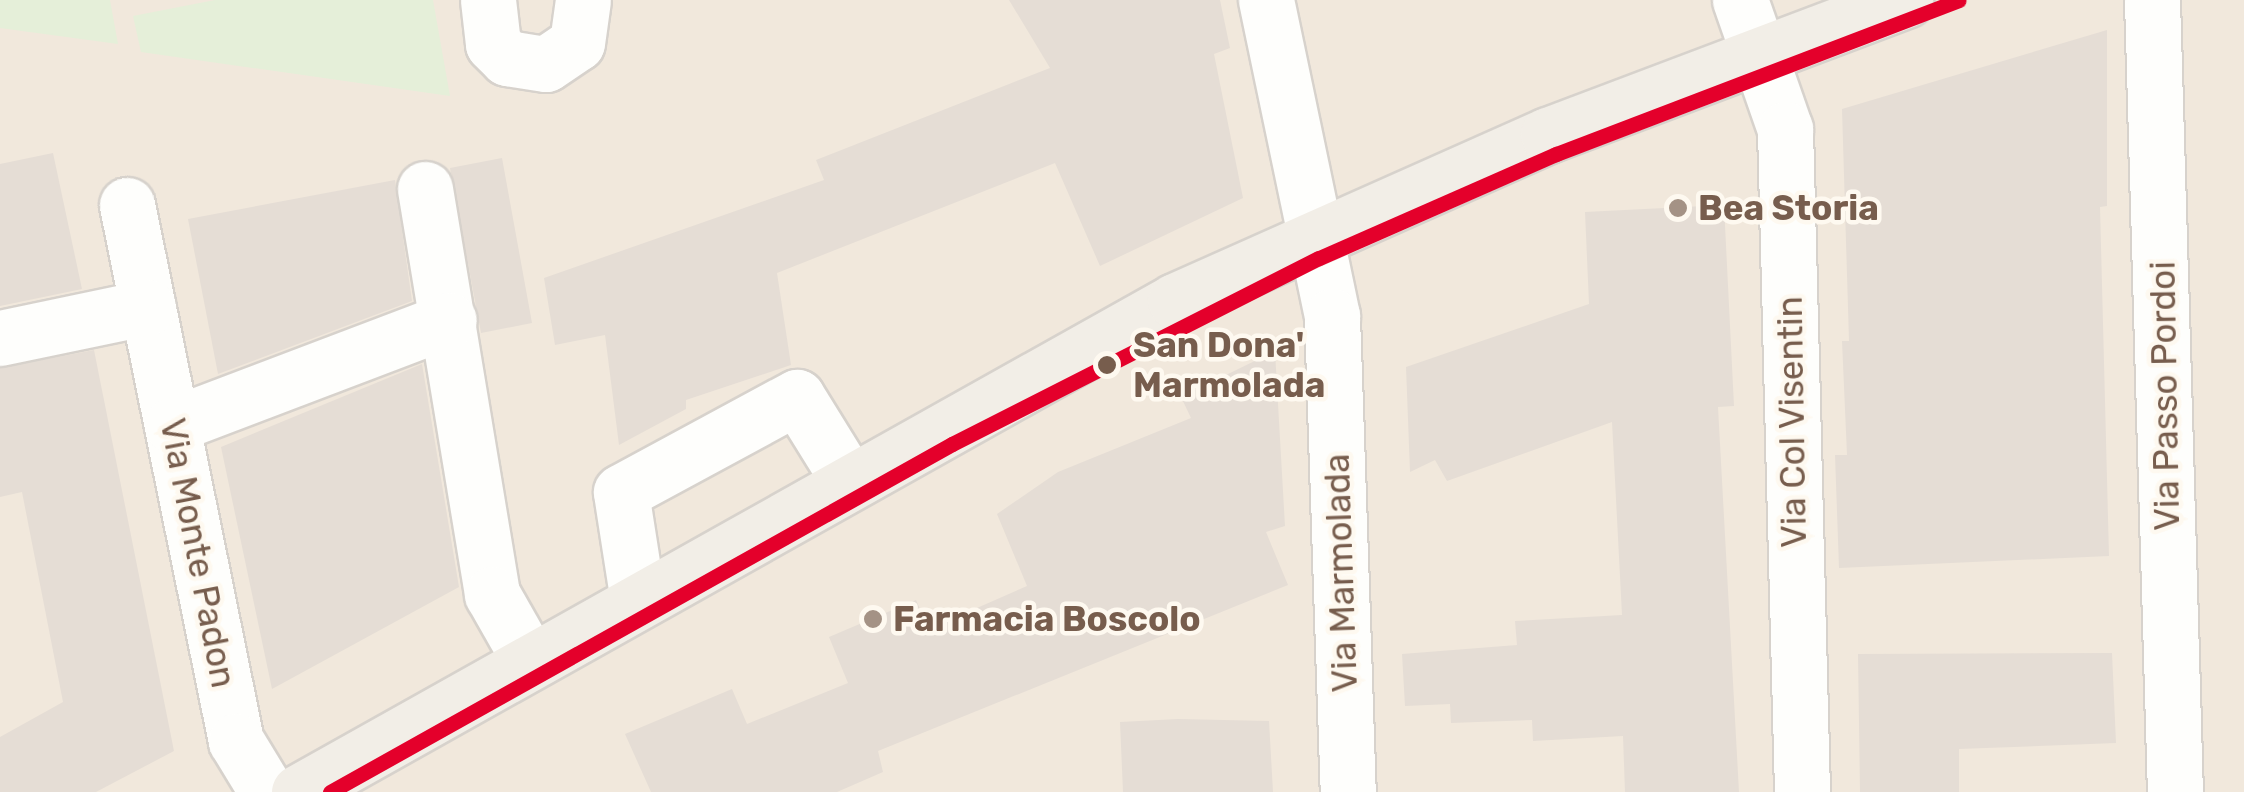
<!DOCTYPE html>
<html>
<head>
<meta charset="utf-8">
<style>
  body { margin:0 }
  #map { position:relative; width:2244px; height:792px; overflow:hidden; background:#f8f5ee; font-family:Rubik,sans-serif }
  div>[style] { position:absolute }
  .residential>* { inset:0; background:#f1e8dc }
  .green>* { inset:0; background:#e5efd9 }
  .building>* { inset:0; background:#e5ddd5 }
  .roads { filter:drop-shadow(2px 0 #d7d2cc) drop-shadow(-2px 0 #d7d2cc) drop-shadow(0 2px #d7d2cc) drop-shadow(0 -2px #d7d2cc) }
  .minor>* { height:55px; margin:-27.5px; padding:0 27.5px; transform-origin:27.5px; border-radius:27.5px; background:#fefefc }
  .major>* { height:55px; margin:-27.5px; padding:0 27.5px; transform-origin:27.5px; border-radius:27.5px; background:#f2eee7 }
  .tram-1>* { height:15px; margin:-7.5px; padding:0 7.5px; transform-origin:7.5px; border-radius:7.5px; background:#e4002b }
  .dots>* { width:28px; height:28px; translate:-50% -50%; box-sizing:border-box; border:5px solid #fef9f0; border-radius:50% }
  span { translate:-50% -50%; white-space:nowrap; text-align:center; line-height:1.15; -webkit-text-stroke:9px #fef9f0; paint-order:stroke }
  .poi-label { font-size:35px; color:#775d4d; font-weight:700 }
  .left { translate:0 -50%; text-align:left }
  .stop-label { font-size:35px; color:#775d4d; font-weight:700 }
  .street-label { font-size:35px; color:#775d4d }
</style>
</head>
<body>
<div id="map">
  <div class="residential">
    <div style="clip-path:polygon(0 0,2244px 0,2244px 792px,0 792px)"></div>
  </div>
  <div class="green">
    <div style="clip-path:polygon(0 0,110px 0,118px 44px,0 28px)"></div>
    <div style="clip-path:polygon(215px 0,433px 0,450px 96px,141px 52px,133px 16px)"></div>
  </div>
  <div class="building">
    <div style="clip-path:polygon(1009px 0,1220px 0,1230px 48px,1214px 54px,1243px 198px,1100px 266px,1055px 163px,777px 273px,791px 365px,686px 400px,686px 409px,619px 445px,605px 335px,555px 345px,544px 278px,824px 180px,816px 160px,1050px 68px)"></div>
    <div style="clip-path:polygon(2107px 30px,2107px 206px,2100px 207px,2109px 556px,1839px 568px,1835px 455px,1847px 455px,1842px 341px,1849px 341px,1842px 109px)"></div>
    <div style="clip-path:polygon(53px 153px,82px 289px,0 306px,0 164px)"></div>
    <div style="clip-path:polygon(502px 158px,532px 323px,481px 333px,450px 168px)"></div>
    <div style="clip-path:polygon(395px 180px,412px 301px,218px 374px,188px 219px)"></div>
    <div style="clip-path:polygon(1724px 205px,1734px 406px,1718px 407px,1739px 792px,1625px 792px,1623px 736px,1533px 741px,1532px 720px,1451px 723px,1450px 704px,1405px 706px,1402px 654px,1517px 645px,1515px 621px,1622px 615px,1612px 422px,1447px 481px,1435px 460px,1410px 472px,1406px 367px,1589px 304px,1585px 212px)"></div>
    <div style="clip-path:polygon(94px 350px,174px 751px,96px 792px,0 792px,0 737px,63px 702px,22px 492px,0 497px,0 368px)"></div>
    <div style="clip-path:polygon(1275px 351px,1285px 526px,1266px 532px,1288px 585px,878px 751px,883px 772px,837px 792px,651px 792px,625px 734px,732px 689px,747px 724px,848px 683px,829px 637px,916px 600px,929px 629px,1027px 586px,997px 514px,1058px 472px,1191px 418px,1181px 397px)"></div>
    <div style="clip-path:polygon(422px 364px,459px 587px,272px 689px,221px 447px)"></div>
    <div style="clip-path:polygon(2112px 653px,2116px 743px,1959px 749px,1959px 792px,1860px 792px,1858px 654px)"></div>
    <div style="clip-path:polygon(1178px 719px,1269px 721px,1273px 792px,1123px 792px,1120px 722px)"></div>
  </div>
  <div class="roads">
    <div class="minor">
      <div style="left:488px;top:0;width:44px;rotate:83.5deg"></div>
      <div style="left:493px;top:44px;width:20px;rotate:45deg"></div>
      <div style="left:507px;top:58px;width:39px;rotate:9deg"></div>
      <div style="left:546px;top:64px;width:37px;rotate:-34deg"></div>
      <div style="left:577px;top:43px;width:43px;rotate:-82.1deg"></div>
      <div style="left:1266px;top:0;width:323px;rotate:78.2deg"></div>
      <div style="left:1332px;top:316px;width:476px;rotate:88.1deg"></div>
      <div style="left:1740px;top:0;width:137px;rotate:70.8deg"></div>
      <div style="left:1785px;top:129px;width:663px;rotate:88.53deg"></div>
      <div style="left:2152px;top:0;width:792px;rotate:88.34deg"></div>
      <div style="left:425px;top:189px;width:411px;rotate:80.6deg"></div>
      <div style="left:492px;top:594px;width:77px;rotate:60.4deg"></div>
      <div style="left:127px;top:205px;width:547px;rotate:78.51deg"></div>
      <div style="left:236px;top:741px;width:60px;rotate:58.7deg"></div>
      <div style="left:0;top:338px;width:151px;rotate:-11.8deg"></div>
      <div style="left:172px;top:425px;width:296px;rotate:-20.8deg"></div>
      <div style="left:638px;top:601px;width:110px;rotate:-98.9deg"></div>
      <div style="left:621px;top:492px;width:200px;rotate:-28.4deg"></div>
      <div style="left:797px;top:397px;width:99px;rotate:58.2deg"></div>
    </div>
    <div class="major">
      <div style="left:299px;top:792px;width:1004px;rotate:-29.27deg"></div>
      <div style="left:1175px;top:301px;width:408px;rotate:-24deg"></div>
      <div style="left:1548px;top:135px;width:382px;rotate:-20.7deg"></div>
    </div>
  </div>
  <div class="tram-1">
    <div style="left:330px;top:792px;width:713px;rotate:-29.23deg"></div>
    <div style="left:952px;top:444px;width:411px;rotate:-26.9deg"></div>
    <div style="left:1319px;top:258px;width:259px;rotate:-23.7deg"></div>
    <div style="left:1556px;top:154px;width:431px;rotate:-20.9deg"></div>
  </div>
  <div class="dots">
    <div style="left:1678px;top:208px;background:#a49285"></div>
    <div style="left:1107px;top:365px;background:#775d4d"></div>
    <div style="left:873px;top:619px;background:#a49285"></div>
  </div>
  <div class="poi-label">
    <span class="left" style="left:1698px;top:208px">Bea Storia</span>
    <span class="left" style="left:893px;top:619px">Farmacia Boscolo</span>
  </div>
  <div class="stop-label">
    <span class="left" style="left:1133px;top:365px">San Dona'<br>Marmolada</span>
  </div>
  <div class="street-label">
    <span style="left:2165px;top:396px;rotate:-91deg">Via Passo Pordoi</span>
    <span style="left:1792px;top:422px;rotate:-91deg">Via Col Visentin</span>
    <span style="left:198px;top:553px;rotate:79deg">Via Monte Padon</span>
    <span style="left:1341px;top:573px;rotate:-92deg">Via Marmolada</span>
  </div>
</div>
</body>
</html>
